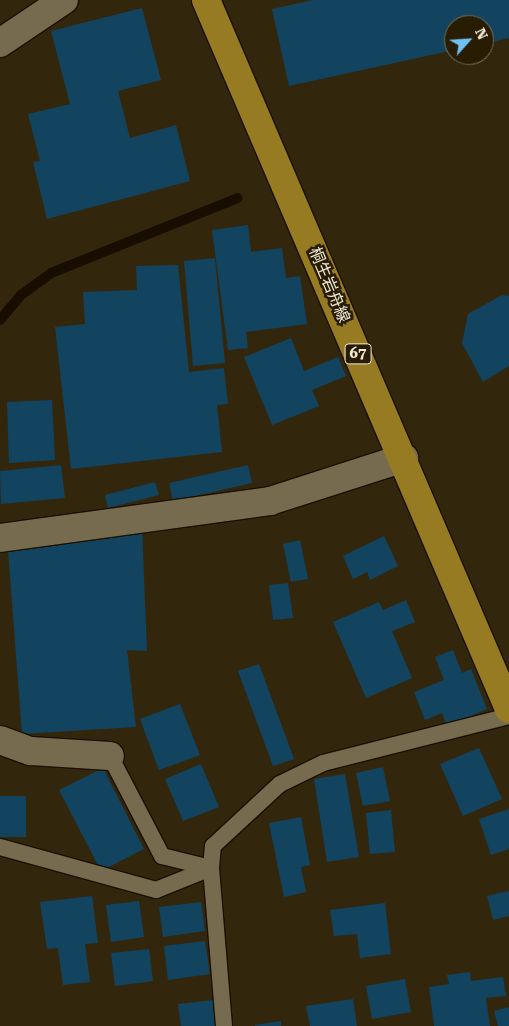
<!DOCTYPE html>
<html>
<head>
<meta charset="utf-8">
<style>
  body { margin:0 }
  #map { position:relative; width:509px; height:1026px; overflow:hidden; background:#32270d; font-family:"Roboto Serif","Noto Sans JP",serif }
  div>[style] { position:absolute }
  .stream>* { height:10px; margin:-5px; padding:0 5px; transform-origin:5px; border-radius:5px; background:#170e00 }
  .building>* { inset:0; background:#12445f }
  .roads { filter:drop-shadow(1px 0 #1a1000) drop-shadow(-1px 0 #1a1000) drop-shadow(0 1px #1a1000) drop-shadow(0 -1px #1a1000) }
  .service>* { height:16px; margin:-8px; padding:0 8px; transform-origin:8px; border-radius:8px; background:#776b4f }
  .minor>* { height:28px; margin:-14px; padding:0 14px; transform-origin:14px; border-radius:14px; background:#776b4f }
  .primary>* { height:28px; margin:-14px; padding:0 14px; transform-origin:14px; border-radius:14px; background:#977b23 }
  span { translate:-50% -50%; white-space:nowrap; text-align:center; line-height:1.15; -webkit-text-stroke:5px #281d03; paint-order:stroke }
  .shield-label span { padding:1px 4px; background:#281d03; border:1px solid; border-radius:4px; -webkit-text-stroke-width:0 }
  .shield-label { font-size:15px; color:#f1eada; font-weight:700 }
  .street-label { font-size:16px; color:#f1eada }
  .north { position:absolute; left:444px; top:15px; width:50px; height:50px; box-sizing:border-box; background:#281d03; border:1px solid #786f59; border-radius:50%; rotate:64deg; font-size:14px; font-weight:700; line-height:20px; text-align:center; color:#f1eada }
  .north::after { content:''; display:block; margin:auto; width:18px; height:22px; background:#70c2f4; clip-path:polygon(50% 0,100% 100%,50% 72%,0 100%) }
</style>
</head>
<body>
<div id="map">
  <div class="stream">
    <div style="left:0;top:320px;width:33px;rotate:-50deg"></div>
    <div style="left:21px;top:295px;width:37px;rotate:-36deg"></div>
    <div style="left:51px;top:273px;width:201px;rotate:-21.9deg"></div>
  </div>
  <div class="building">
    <div style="clip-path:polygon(313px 0,509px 0,509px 38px,484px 44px,484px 25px,454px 25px,454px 50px,289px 86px,272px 9px)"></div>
    <div style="clip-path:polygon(142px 8px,161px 80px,118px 91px,130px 138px,176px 125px,190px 181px,47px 219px,33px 162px,40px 161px,28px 114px,70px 104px,51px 31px)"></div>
    <div style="clip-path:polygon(248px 225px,251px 252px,282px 248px,286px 278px,300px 276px,307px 324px,246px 332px,248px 348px,228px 350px,212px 230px)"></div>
    <div style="clip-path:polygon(215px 258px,225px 363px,193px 366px,184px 261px)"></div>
    <div style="clip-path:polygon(178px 265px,189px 372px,224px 368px,228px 404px,217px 405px,222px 452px,71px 469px,55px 327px,85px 324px,83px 292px,137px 290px,136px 266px)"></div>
    <div style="clip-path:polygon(502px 295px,509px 296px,509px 366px,483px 382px,462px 343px,468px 314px)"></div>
    <div style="clip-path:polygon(291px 338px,304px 371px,338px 357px,346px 376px,312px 390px,319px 406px,272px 425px,244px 357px)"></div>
    <div style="clip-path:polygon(52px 400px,55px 460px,9px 463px,7px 402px)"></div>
    <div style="clip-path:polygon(61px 465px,65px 498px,1px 504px,0 471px)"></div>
    <div style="clip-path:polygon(248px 465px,252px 483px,173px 501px,169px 483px)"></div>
    <div style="clip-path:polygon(155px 482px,159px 495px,108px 508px,105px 495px)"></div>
    <div style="clip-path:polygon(142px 526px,147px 651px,127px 650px,136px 727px,22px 734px,7px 537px)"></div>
    <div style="clip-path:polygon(384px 536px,398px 566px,370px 580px,367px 572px,353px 579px,343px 556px)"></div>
    <div style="clip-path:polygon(300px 540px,308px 579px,291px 582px,283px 544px)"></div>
    <div style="clip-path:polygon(288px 583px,293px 618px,273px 620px,269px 585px)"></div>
    <div style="clip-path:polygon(406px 600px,415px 622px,392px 631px,412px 678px,366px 698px,333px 622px,379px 602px,383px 610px)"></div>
    <div style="clip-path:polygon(453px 650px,462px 673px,471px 669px,487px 709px,447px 726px,442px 713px,425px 720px,414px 692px,444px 680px,435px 657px)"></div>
    <div style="clip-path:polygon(259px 664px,294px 759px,273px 766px,238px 671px)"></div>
    <div style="clip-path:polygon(180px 704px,200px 755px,159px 770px,140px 719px)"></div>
    <div style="clip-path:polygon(479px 748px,502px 799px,463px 816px,440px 764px)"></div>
    <div style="clip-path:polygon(201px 764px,219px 807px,183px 821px,165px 779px)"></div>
    <div style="clip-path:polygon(383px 767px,390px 801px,363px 806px,356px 773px)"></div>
    <div style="clip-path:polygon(103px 768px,144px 849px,101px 871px,59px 790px)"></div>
    <div style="clip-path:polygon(345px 774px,359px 857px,327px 862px,314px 779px)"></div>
    <div style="clip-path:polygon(0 796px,26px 796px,26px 837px,0 837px)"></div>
    <div style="clip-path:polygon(509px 809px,509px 849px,491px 855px,479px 819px)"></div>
    <div style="clip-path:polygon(391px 810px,395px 852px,370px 854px,366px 813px)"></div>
    <div style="clip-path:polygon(301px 817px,310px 865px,301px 867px,306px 892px,284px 897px,269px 823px)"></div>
    <div style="clip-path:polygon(509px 891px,509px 916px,493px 920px,487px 896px)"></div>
    <div style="clip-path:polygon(92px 896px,98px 943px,85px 944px,90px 982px,63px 985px,58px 948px,47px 949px,40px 902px)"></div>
    <div style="clip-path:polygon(139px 901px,144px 937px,111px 942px,106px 905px)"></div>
    <div style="clip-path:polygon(201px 902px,205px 931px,163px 937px,159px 907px)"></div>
    <div style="clip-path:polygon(385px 903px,391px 954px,360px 958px,357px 934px,334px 936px,330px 910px)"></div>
    <div style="clip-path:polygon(205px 941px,210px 974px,168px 980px,164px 946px)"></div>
    <div style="clip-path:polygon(149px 949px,153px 981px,115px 986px,111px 953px)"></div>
    <div style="clip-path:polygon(470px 972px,471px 981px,503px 977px,506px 996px,486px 998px,490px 1026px,434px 1026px,429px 987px,449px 984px,447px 975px)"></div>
    <div style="clip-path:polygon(405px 979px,411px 1012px,372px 1019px,366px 986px)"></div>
    <div style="clip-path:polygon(353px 999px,357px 1026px,310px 1026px,306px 1006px)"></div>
    <div style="clip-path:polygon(213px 1000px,217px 1026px,181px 1026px,178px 1004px)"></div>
    <div style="clip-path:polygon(509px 1007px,509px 1026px,498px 1026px,494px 1011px)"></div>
    <div style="clip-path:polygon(281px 1021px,281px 1026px,255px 1026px,255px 1025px)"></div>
  </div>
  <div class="roads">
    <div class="service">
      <div style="left:110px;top:756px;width:113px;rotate:62.5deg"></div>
      <div style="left:162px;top:856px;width:50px;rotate:13.8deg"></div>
      <div style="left:0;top:847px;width:162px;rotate:15.4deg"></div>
      <div style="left:156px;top:890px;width:59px;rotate:-21.8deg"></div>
      <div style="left:224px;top:1026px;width:159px;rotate:-94.7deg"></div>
      <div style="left:211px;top:868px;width:22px;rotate:-85deg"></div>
      <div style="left:213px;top:846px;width:91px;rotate:-42.8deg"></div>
      <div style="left:280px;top:784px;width:48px;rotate:-26deg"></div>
      <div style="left:323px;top:763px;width:192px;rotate:-14.2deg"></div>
    </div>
    <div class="minor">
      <div style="left:0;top:43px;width:77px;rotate:-33.9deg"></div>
      <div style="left:0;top:538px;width:273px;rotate:-7.8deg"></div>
      <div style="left:270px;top:501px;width:141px;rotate:-17.8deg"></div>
      <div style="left:0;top:740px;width:33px;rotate:20deg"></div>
      <div style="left:31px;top:751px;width:79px;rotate:3.6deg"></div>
    </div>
    <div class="primary">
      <div style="left:206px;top:0;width:771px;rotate:66.86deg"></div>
    </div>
  </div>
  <div class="shield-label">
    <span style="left:358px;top:354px">67</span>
  </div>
  <div class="street-label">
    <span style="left:329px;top:285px;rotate:67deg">桐生岩舟線</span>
  </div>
  <div class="north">N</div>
</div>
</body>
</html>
